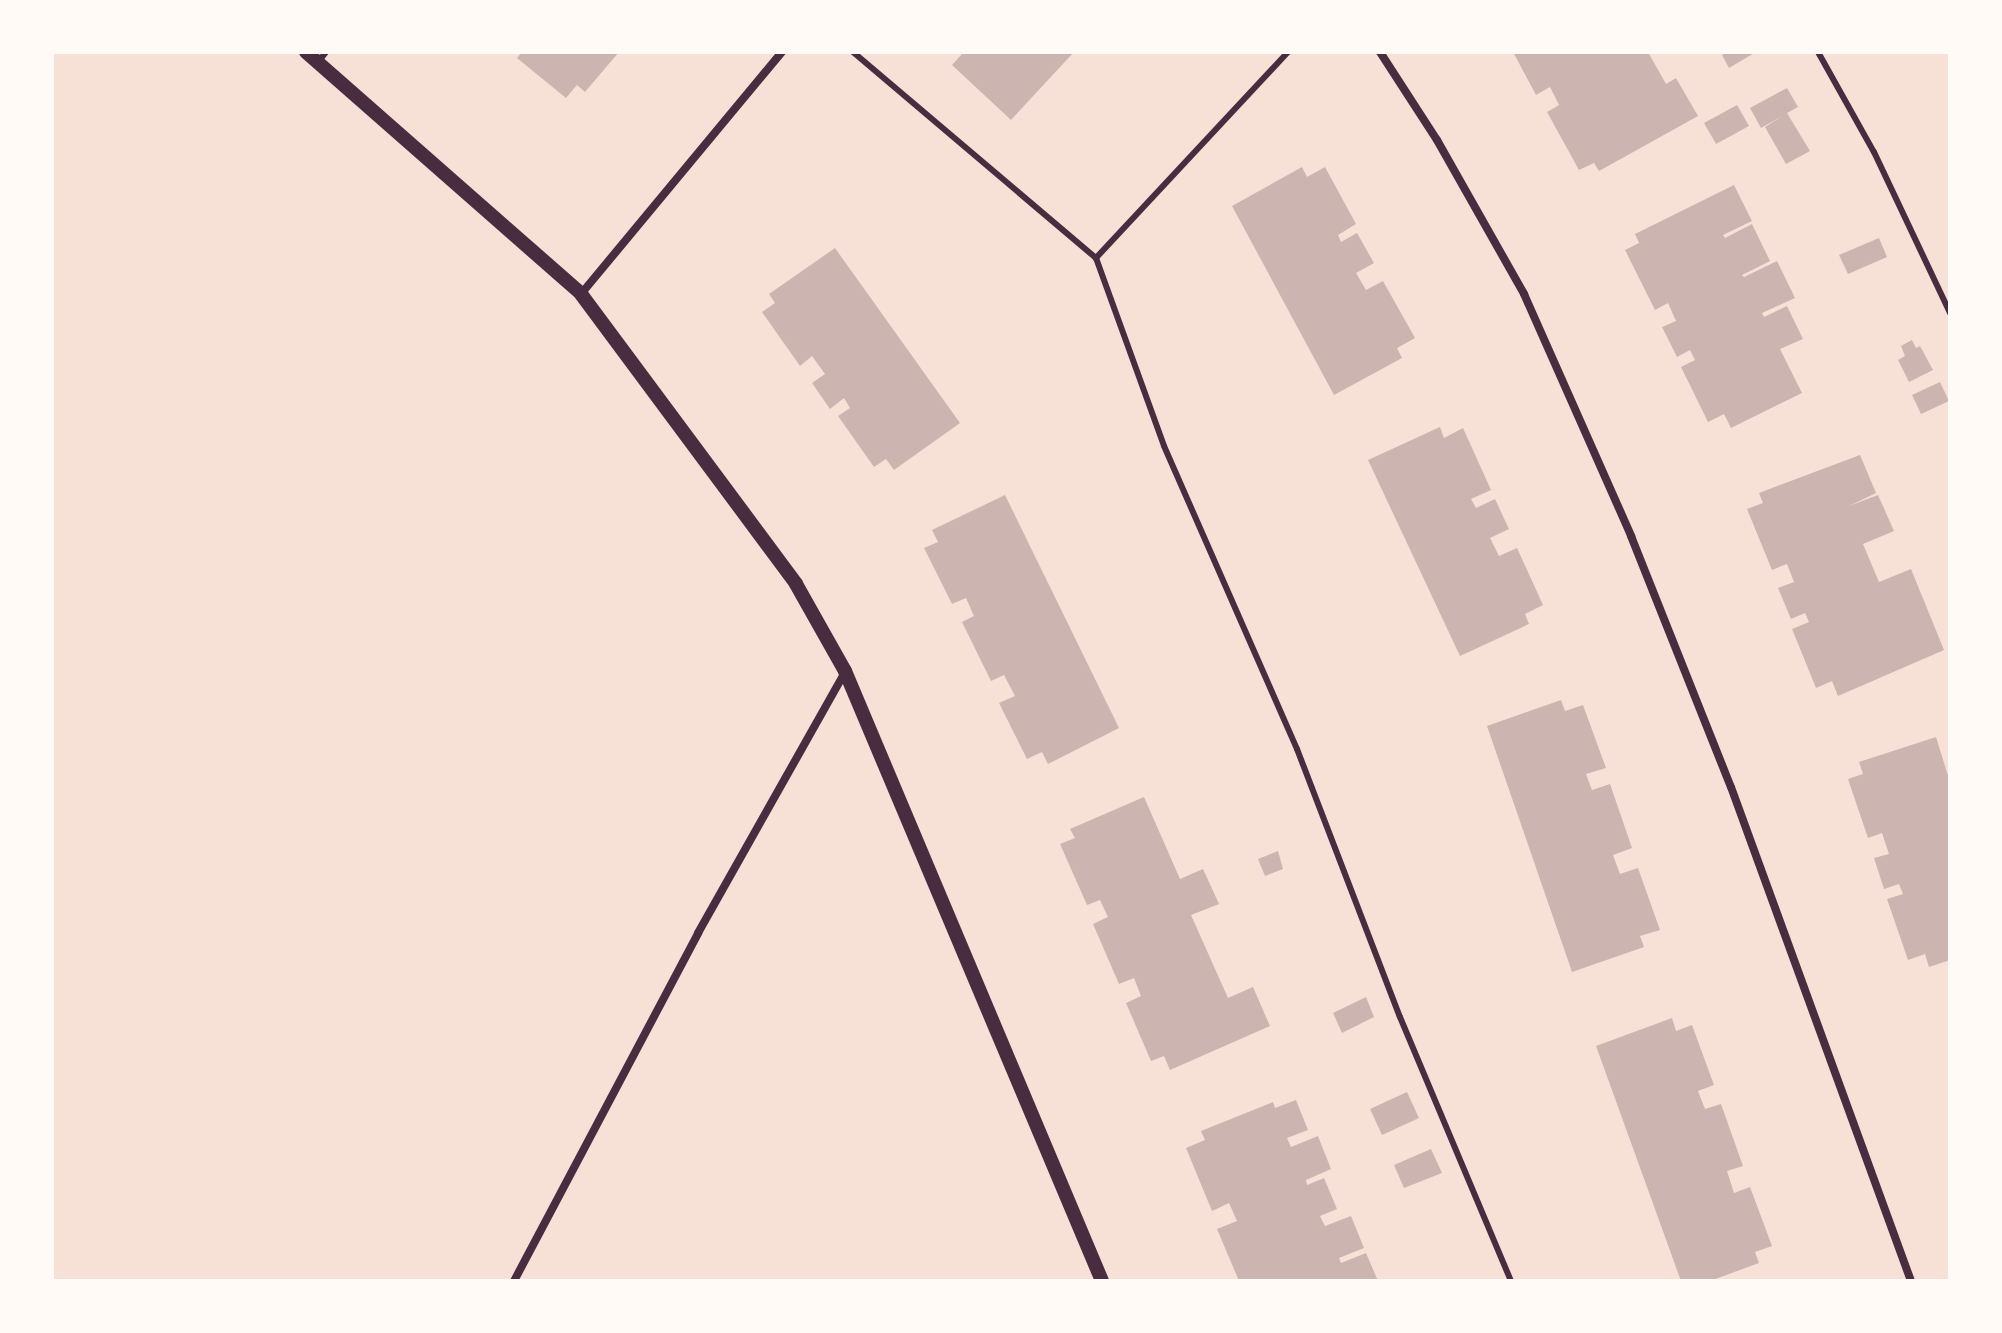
<!DOCTYPE html>
<html>
<head>
<meta charset="utf-8">
<style>
  body { margin:0 }
  #map { position:relative; width:2002px; height:1333px; overflow:hidden; background:#f7e1d7; font-family:Ubuntu,sans-serif }
  div>[style] { position:absolute }
  .building>* { inset:0; background:#ccb4b1 }
  .service>* { height:6px; margin:-3px; padding:0 3px; transform-origin:3px; border-radius:3px; background:#4a2c40 }
  .minor>* { height:8px; margin:-4px; padding:0 4px; transform-origin:4px; border-radius:4px; background:#4a2c40 }
  .tertiary>* { height:14px; margin:-7px; padding:0 7px; transform-origin:7px; border-radius:7px; background:#4a2c40 }
  span { translate:-50% -50%; white-space:nowrap; text-align:center; line-height:1.15; -webkit-text-stroke:8px #fffaf5; paint-order:stroke }
  .frame { position:absolute; inset:0; border:54px solid #fffaf5; pointer-events:none }
</style>
</head>
<body>
<div id="map">
  <div class="building">
    <div style="clip-path:polygon(522px 52px,619px 52px,585px 92px,577px 85px,566px 98px,517px 58px)"></div>
    <div style="clip-path:polygon(960px 52px,1074px 52px,1011px 120px,952px 65px,962px 54px)"></div>
    <div style="clip-path:polygon(1513px 52px,1648px 52px,1666px 84px,1676px 78px,1698px 116px,1599px 171px,1594px 163px,1579px 170px,1547px 112px,1559px 105px,1550px 87px,1536px 95px)"></div>
    <div style="clip-path:polygon(1727px 52px,1756px 52px,1729px 68px,1722px 55px)"></div>
    <div style="clip-path:polygon(1787px 88px,1798px 107px,1787px 113px,1810px 151px,1786px 164px,1765px 127px,1784px 115px,1761px 128px,1750px 108px)"></div>
    <div style="clip-path:polygon(1737px 105px,1749px 126px,1716px 144px,1704px 123px)"></div>
    <div style="clip-path:polygon(1302px 167px,1307px 177px,1325px 167px,1356px 224px,1338px 235px,1341px 242px,1357px 233px,1374px 263px,1356px 273px,1366px 290px,1383px 281px,1415px 338px,1397px 348px,1402px 358px,1334px 395px,1232px 206px)"></div>
    <div style="clip-path:polygon(1734px 185px,1752px 221px,1723px 235px,1725px 238px,1752px 224px,1770px 261px,1742px 275px,1744px 277px,1777px 261px,1795px 298px,1762px 313px,1764px 317px,1787px 306px,1803px 339px,1780px 349px,1802px 393px,1731px 428px,1724px 414px,1708px 422px,1681px 367px,1695px 360px,1690px 350px,1677px 357px,1662px 327px,1676px 321px,1668px 303px,1655px 310px,1625px 250px,1639px 243px,1635px 234px)"></div>
    <div style="clip-path:polygon(1879px 238px,1887px 257px,1848px 274px,1839px 255px)"></div>
    <div style="clip-path:polygon(835px 248px,960px 423px,894px 470px,886px 459px,874px 467px,838px 416px,850px 408px,844px 398px,830px 409px,812px 383px,825px 374px,812px 356px,800px 366px,762px 312px,775px 303px,769px 294px)"></div>
    <div style="clip-path:polygon(1912px 340px,1916px 348px,1920px 346px,1933px 370px,1909px 382px,1898px 360px,1905px 356px,1901px 346px)"></div>
    <div style="clip-path:polygon(1940px 382px,1949px 401px,1921px 414px,1912px 395px)"></div>
    <div style="clip-path:polygon(1440px 427px,1444px 438px,1463px 428px,1491px 490px,1471px 499px,1476px 508px,1495px 499px,1509px 529px,1490px 538px,1499px 556px,1517px 548px,1543px 605px,1525px 614px,1529px 624px,1460px 656px,1368px 460px)"></div>
    <div style="clip-path:polygon(1860px 455px,1876px 493px,1849px 506px,1878px 495px,1894px 531px,1863px 544px,1879px 582px,1911px 569px,1944px 650px,1838px 696px,1832px 681px,1816px 688px,1792px 629px,1809px 622px,1805px 613px,1791px 619px,1778px 588px,1794px 582px,1787px 564px,1772px 570px,1747px 509px,1763px 503px,1759px 493px)"></div>
    <div style="clip-path:polygon(1005px 495px,1119px 728px,1048px 764px,1042px 752px,1027px 759px,999px 703px,1015px 696px,1004px 675px,991px 681px,962px 622px,974px 616px,966px 598px,952px 604px,924px 548px,938px 542px,932px 530px)"></div>
    <div style="clip-path:polygon(1561px 700px,1565px 711px,1583px 705px,1606px 768px,1586px 774px,1592px 790px,1610px 784px,1632px 848px,1613px 855px,1620px 874px,1638px 868px,1660px 930px,1640px 936px,1644px 947px,1572px 972px,1487px 726px)"></div>
    <div style="clip-path:polygon(1936px 737px,1950px 782px,1950px 960px,1929px 967px,1925px 954px,1908px 960px,1887px 899px,1903px 894px,1899px 884px,1884px 889px,1874px 858px,1889px 854px,1882px 833px,1868px 838px,1848px 779px,1863px 774px,1859px 762px)"></div>
    <div style="clip-path:polygon(1144px 797px,1180px 879px,1203px 869px,1219px 904px,1191px 915px,1228px 998px,1253px 987px,1270px 1026px,1170px 1070px,1164px 1056px,1151px 1061px,1126px 1003px,1141px 996px,1134px 978px,1119px 984px,1093px 924px,1108px 917px,1100px 900px,1087px 905px,1060px 844px,1075px 838px,1070px 829px)"></div>
    <div style="clip-path:polygon(1278px 851px,1283px 869px,1265px 876px,1258px 859px)"></div>
    <div style="clip-path:polygon(1366px 997px,1374px 1017px,1342px 1033px,1333px 1013px)"></div>
    <div style="clip-path:polygon(1672px 1018px,1676px 1031px,1692px 1025px,1714px 1085px,1698px 1091px,1705px 1109px,1721px 1104px,1743px 1166px,1727px 1171px,1734px 1193px,1750px 1187px,1772px 1246px,1755px 1252px,1759px 1263px,1710px 1281px,1681px 1281px,1596px 1046px)"></div>
    <div style="clip-path:polygon(1407px 1092px,1419px 1118px,1382px 1135px,1370px 1109px)"></div>
    <div style="clip-path:polygon(1296px 1100px,1308px 1130px,1287px 1138px,1291px 1147px,1318px 1136px,1331px 1169px,1306px 1180px,1307px 1185px,1324px 1178px,1337px 1209px,1320px 1216px,1325px 1226px,1351px 1216px,1364px 1248px,1339px 1258px,1341px 1263px,1366px 1253px,1378px 1281px,1239px 1281px,1217px 1229px,1237px 1221px,1229px 1203px,1212px 1211px,1186px 1148px,1205px 1140px,1201px 1131px,1273px 1102px,1275px 1108px)"></div>
    <div style="clip-path:polygon(1431px 1149px,1442px 1173px,1404px 1188px,1394px 1165px)"></div>
  </div>
  <div class="service">
    <div style="left:853px;top:52px;width:319px;rotate:40.3deg"></div>
    <div style="left:1288px;top:52px;width:282px;rotate:133deg"></div>
    <div style="left:1096px;top:258px;width:200px;rotate:70.1deg"></div>
    <div style="left:1164px;top:446px;width:331px;rotate:66.3deg"></div>
    <div style="left:1297px;top:749px;width:287px;rotate:69deg"></div>
    <div style="left:1400px;top:1017px;width:286px;rotate:67.2deg"></div>
    <div style="left:1818px;top:52px;width:115px;rotate:60.8deg"></div>
    <div style="left:1874px;top:152px;width:178px;rotate:64.7deg"></div>
    <div style="left:318px;top:62px;width:13px;rotate:-51deg"></div>
  </div>
  <div class="minor">
    <div style="left:1380px;top:52px;width:105px;rotate:57.1deg"></div>
    <div style="left:1437px;top:140px;width:177px;rotate:60.5deg"></div>
    <div style="left:1524px;top:294px;width:265px;rotate:66.1deg"></div>
    <div style="left:1631px;top:536px;width:270px;rotate:68.3deg"></div>
    <div style="left:1731px;top:787px;width:526px;rotate:69.98deg"></div>
    <div style="left:581px;top:294px;width:315px;rotate:-50.3deg"></div>
    <div style="left:514px;top:1281px;width:394px;rotate:-62.1deg"></div>
    <div style="left:698px;top:933px;width:300px;rotate:-60.6deg"></div>
  </div>
  <div class="tertiary">
    <div style="left:306px;top:52px;width:366px;rotate:41.3deg"></div>
    <div style="left:581px;top:294px;width:361px;rotate:53.4deg"></div>
    <div style="left:796px;top:584px;width:100px;rotate:60.6deg"></div>
    <div style="left:845px;top:671px;width:662px;rotate:67.15deg"></div>
  </div>
  <div class="frame"></div>
</div>
</body>
</html>
